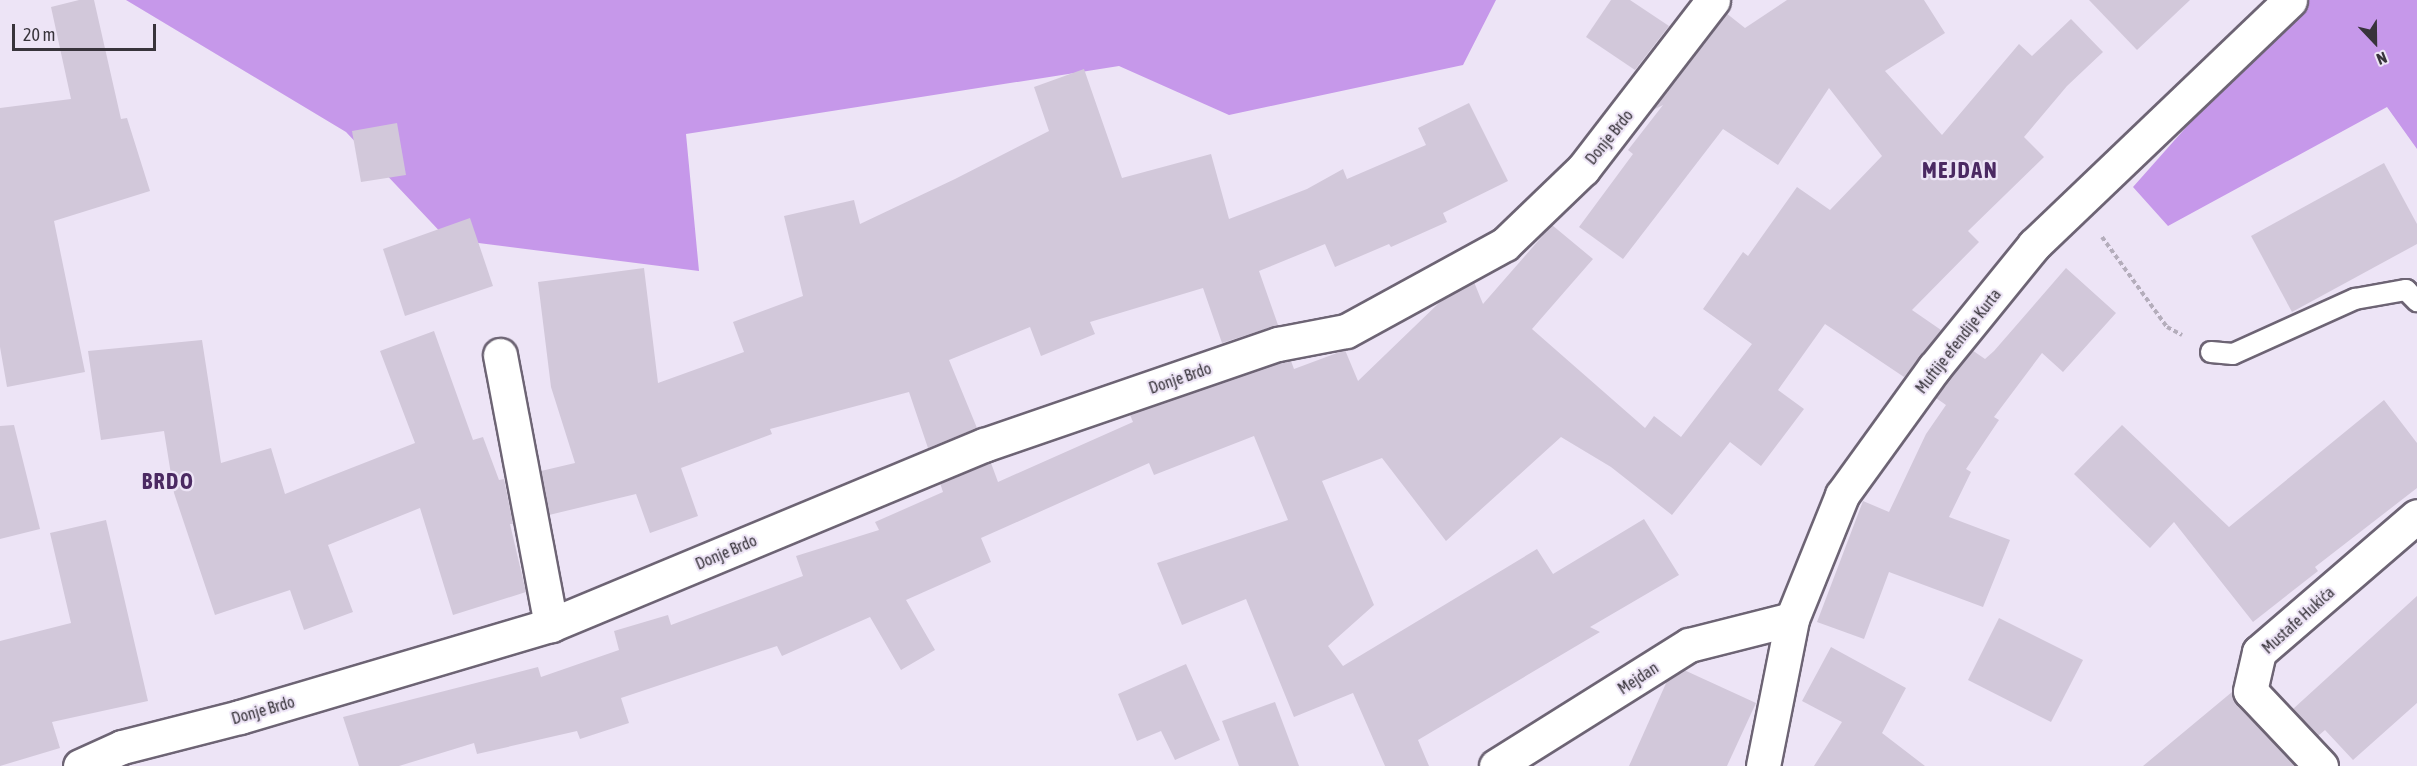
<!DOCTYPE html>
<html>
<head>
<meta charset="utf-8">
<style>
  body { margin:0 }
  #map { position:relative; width:2417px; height:766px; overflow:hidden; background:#ede4f6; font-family:"Asap Condensed",sans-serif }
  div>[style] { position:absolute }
  .forest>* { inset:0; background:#c698ea }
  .building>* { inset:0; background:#d2c8da }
  .path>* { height:4px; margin-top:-2px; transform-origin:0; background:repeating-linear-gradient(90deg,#b4adbb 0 4.5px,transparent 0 7.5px) }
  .roads { filter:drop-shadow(2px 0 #6d6474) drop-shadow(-2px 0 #6d6474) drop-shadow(0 2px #6d6474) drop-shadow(0 -2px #6d6474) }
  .service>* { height:20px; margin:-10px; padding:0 10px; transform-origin:10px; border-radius:10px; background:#fff }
  .minor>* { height:33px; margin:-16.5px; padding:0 16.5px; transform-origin:16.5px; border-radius:16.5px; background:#fff }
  span { translate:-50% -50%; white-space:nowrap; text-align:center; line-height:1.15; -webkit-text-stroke:4.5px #ede4f6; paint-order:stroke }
  .street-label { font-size:16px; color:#38343b }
  .district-label { font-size:22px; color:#4b2962; font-weight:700; letter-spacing:1.5px }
  .north { position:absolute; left:2345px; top:12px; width:60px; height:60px; -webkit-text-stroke:4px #ede4f6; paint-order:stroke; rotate:158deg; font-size:16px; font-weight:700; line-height:24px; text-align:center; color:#38343b }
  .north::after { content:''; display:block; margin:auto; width:21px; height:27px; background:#38343b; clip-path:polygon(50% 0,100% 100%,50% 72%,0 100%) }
  .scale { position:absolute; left:12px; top:24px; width:144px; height:27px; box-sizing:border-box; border:3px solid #38343b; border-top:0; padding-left:8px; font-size:18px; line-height:21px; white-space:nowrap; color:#38343b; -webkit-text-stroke:4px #ede4f6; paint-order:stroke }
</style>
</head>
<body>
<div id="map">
  <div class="forest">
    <div style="clip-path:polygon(126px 0,1496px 0,1463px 65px,1229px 115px,1119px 66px,686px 134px,699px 271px,447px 239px,346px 132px)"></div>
    <div style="clip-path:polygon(2299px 0,2417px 0,2417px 149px,2387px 107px,2168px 226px,2133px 187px)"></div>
  </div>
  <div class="building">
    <div style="clip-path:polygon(79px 0,94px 0,121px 119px,127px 118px,150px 191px,54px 221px,85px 372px,7px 387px,0 347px,0 108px,71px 99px,51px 7px)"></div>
    <div style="clip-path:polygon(1611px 0,1630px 0,1669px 26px,1635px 70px,1586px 37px)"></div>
    <div style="clip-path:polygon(1787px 0,1924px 0,1945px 33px,1885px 71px,1942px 135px,2019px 44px,2032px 56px,2071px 19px,2103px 52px,2067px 86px,2024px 137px,2044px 157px,1968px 231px,1979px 242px,1912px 310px,1941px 330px,1904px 377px,1825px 324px,1778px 390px,1804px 409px,1761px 466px,1730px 442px,1672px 515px,1611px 467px,1561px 437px,1446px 541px,1382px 458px,1322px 481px,1374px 605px,1328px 646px,1343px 666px,1537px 549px,1553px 574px,1644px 519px,1679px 575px,1590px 627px,1600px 632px,1418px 740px,1429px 766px,1385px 766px,1353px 693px,1294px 717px,1246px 599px,1182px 625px,1157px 563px,1288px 520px,1254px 436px,1154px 475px,1149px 463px,981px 538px,991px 562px,906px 600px,935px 650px,901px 670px,870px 617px,782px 656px,777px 646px,621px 698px,629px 723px,580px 739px,577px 731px,477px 754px,474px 743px,399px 766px,359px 766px,343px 717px,538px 667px,541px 677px,619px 650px,614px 631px,668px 615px,671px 625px,803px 576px,796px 556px,879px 530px,875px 522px,943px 492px,940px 483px,991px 463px,998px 482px,1133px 422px,1130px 415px,1283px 362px,1291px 361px,1294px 369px,1345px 350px,1358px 381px,1442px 300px,1474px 282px,1483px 304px,1552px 225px,1593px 259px,1532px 329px,1645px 428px,1654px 416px,1681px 437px,1752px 344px,1703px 309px,1743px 252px,1748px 256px,1797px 187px,1830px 210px,1882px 156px,1829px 88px,1778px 165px,1723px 129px,1623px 259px,1579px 227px,1633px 154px,1628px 150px,1663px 105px,1651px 111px,1726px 13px,1745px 28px)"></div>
    <div style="clip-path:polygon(2089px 0,2190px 0,2137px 50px)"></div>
    <div style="clip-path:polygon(1084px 69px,1122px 178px,1211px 154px,1229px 219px,1307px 189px,1343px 169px,1347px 179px,1426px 145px,1418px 128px,1469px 103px,1508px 181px,1443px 213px,1447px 222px,1391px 247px,1389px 244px,1335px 267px,1325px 244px,1259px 271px,1278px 325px,1222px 343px,1203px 288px,1090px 322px,1095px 334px,1041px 356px,1030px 327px,949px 360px,977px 428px,928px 448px,909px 392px,770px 429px,772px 434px,681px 468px,698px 516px,650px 533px,636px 494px,549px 515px,541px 471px,575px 463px,551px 387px,538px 282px,644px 268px,658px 383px,744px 352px,733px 322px,803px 296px,784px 216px,854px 200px,860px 224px,955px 179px,1049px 131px,1034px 87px)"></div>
    <div style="clip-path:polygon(397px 123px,406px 175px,361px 182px,352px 131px)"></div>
    <div style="clip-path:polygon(2384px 163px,2417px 224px,2417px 244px,2292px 312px,2251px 236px)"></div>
    <div style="clip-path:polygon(470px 218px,493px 286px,405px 316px,383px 249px)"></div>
    <div style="clip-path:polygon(2066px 268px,2116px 313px,2063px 372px,2042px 353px,1994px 417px,1999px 420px,1966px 469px,1971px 472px,1949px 517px,2010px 540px,1983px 607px,1889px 572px,1864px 639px,1817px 622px,1863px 501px,1889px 512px,1926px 434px,1946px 405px,1936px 398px,1972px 350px,1985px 359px,1994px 351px)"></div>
    <div style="clip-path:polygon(434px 331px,473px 440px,483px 437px,499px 480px,504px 479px,513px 524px,510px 524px,526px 592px,453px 615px,420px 508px,328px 545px,353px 612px,304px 630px,290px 590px,215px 615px,174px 493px,164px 431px,101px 440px,88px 351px,202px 340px,221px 463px,271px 448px,285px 494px,415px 443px,380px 351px)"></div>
    <div style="clip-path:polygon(2384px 400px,2417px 443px,2417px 488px,2315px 567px,2318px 571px,2253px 622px,2174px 522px,2150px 548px,2074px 474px,2122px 425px,2229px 527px)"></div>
    <div style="clip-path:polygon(14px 425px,40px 529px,0 539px,0 426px)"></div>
    <div style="clip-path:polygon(106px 520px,148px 701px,52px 722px,60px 748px,0 766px,0 641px,71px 623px,50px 533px)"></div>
    <div style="clip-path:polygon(2417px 596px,2417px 703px,2353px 760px,2325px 730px,2318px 736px,2293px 709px)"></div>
    <div style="clip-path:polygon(1999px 618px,2083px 660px,2051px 722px,1968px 680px)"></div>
    <div style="clip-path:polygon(1831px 647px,1906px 688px,1882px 733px,1925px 766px,1814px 766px,1842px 722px,1802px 701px)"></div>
    <div style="clip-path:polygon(1186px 664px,1220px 740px,1175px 760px,1161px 731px,1137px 741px,1118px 694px)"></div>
    <div style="clip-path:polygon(1684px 670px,1756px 703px,1727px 766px,1629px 766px,1667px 681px)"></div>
    <div style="clip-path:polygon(2232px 692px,2236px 704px,2295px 766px,2143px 766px)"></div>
    <div style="clip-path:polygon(1275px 702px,1299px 766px,1239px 766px,1222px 721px)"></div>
  </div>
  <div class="path">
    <div style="left:2102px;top:237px;width:111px;rotate:54.2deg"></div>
    <div style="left:2167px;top:327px;width:17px;rotate:28deg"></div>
  </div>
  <div class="roads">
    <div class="service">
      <div style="left:2211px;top:352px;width:22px;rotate:5deg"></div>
      <div style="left:2233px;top:354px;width:134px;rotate:-24.3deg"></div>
      <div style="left:2355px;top:299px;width:52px;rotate:-10deg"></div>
      <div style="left:2406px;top:290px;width:16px;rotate:45deg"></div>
    </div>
    <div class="minor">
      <div style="left:500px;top:355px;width:275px;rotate:79.3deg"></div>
      <div style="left:80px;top:766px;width:46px;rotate:-24.3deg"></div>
      <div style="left:122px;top:747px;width:122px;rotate:-14.3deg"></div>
      <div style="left:240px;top:717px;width:324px;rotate:-16.5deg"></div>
      <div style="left:551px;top:625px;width:469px;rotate:-22.6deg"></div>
      <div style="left:984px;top:445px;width:311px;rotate:-19deg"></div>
      <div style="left:1278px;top:344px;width:69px;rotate:-10.8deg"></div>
      <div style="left:1346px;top:331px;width:181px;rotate:-28.7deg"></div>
      <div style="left:1505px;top:244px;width:108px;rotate:-43.9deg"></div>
      <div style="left:1583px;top:169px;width:213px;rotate:-52.4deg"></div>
      <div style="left:1496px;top:766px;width:228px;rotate:-32.1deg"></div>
      <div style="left:1689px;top:645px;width:106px;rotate:-14.2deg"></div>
      <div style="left:1763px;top:766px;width:150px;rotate:-78.8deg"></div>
      <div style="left:1792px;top:619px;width:134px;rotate:-68deg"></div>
      <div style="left:1842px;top:495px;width:157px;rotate:-54.1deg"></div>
      <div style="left:1934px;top:368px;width:159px;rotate:-50.9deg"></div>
      <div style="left:2034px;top:245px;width:354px;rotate:-43.7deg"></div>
      <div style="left:2321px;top:766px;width:103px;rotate:-133.4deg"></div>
      <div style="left:2250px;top:691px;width:40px;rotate:-77deg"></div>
      <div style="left:2259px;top:652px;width:208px;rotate:-40.7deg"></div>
    </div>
  </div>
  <div class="street-label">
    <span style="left:1609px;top:137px;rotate:-51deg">Donje Brdo</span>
    <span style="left:1958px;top:341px;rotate:-52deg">Muftije efendije Kurta</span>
    <span style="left:1180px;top:378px;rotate:-19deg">Donje Brdo</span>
    <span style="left:726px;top:552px;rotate:-23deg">Donje Brdo</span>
    <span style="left:2298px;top:620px;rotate:-42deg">Mustafe Hukića</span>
    <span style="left:1638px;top:678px;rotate:-33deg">Mejdan</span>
    <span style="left:263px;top:710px;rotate:-16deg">Donje Brdo</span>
  </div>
  <div class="district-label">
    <span style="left:1960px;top:171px">MEJDAN</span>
    <span style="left:168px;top:482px">BRDO</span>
  </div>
  <div class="north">N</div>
  <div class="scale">20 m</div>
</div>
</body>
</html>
